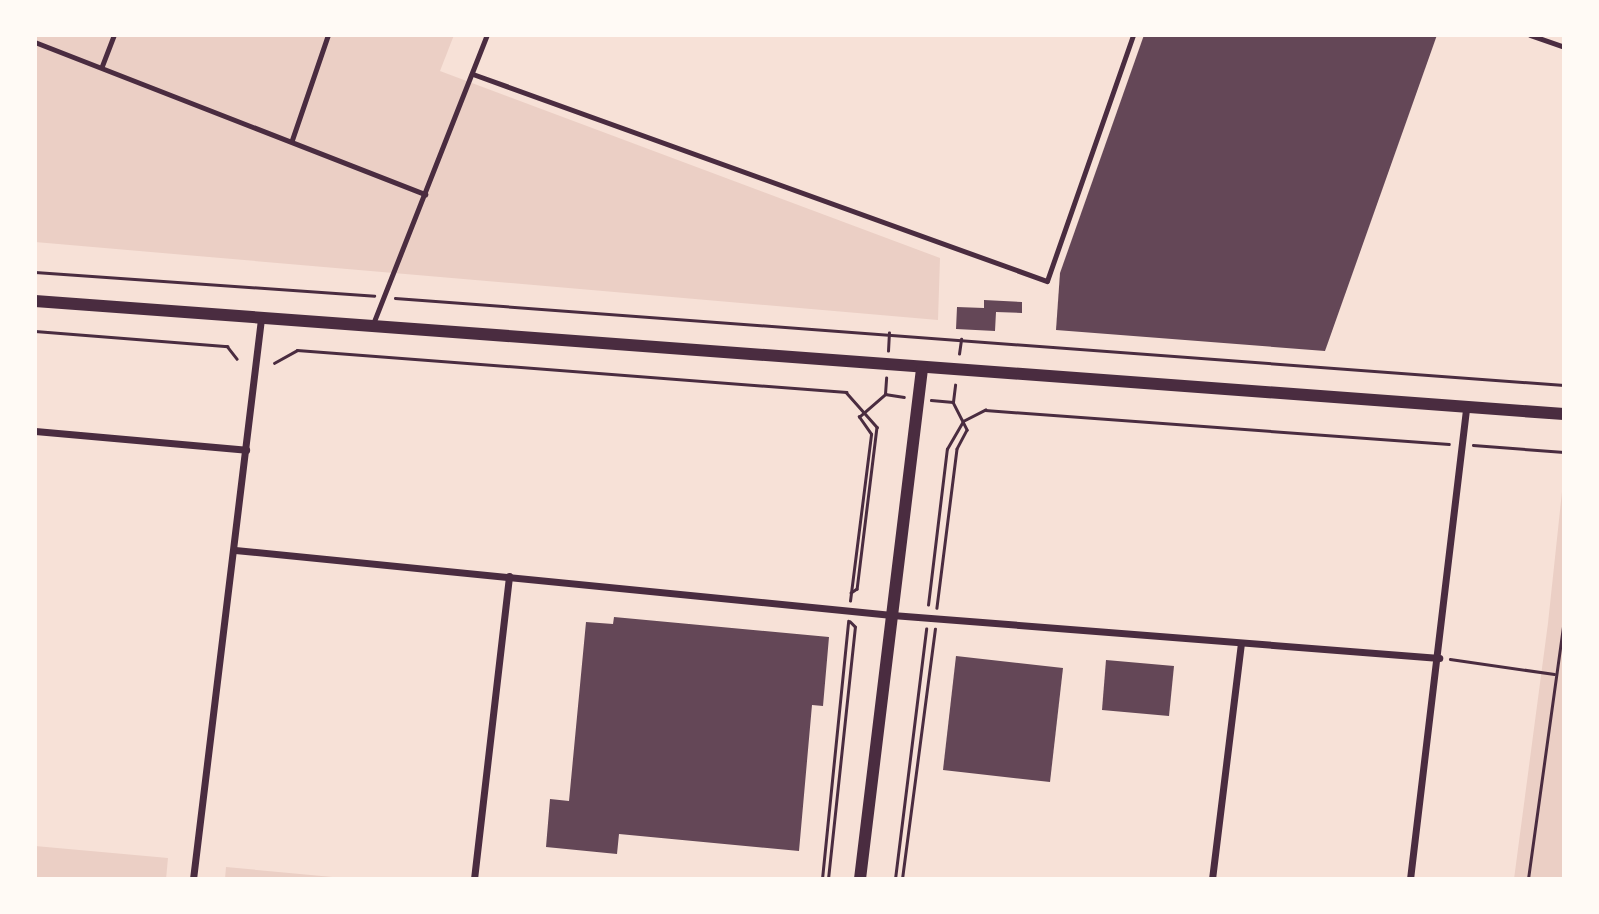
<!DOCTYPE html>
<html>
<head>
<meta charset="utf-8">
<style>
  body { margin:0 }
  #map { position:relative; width:1599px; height:914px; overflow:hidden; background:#f7e1d7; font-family:"Varela Round",sans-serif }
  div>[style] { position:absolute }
  .green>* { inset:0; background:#ebcfc5 }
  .building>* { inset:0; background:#644757 }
  .path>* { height:2.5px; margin:-1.25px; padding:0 1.25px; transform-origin:1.25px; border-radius:1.25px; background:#4a2c40 }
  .service>* { height:4.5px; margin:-2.25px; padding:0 2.25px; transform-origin:2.25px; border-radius:2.25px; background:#4a2c40 }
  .minor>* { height:7px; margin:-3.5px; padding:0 3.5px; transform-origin:3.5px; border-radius:3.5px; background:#4a2c40 }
  .secondary>* { height:12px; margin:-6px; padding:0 6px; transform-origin:6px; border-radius:6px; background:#4a2c40 }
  span { translate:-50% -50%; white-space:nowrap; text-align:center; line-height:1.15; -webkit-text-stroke:5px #fffaf5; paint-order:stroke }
  .frame { position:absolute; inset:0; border:37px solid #fffaf5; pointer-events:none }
</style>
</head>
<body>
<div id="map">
  <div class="green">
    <div style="clip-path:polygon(35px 35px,454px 35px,440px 71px,940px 258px,938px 320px,35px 242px)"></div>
    <div style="clip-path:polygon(1564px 473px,1564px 879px,1514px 879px,1548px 623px)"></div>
    <div style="clip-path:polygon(35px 846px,168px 858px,166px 879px,35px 879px)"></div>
    <div style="clip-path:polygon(226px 867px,354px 879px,225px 879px)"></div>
  </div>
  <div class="building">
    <div style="clip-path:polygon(1144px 35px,1437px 35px,1325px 351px,1056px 330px,1060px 273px)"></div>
    <div style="clip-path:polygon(984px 300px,1022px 302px,1022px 313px,996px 312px,995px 331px,956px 329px,957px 307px,984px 308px)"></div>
    <div style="clip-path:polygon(614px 617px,829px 637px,823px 706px,812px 705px,799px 851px,619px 834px,617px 854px,546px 847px,550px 799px,569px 801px,586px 622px,613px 624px)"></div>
    <div style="clip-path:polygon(956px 656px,1063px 668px,1050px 782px,943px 770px)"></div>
    <div style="clip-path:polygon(1106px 660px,1174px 666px,1169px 716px,1102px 710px)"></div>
  </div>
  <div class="path">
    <div style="left:35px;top:272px;width:340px;rotate:4deg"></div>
    <div style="left:395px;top:298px;width:1172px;rotate:4.26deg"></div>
    <div style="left:35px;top:331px;width:193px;rotate:4.5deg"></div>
    <div style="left:227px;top:346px;width:16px;rotate:52deg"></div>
    <div style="left:888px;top:351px;width:18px;rotate:-87deg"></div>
    <div style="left:959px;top:354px;width:15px;rotate:-82deg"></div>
    <div style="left:274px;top:363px;width:26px;rotate:-29deg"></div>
    <div style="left:297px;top:350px;width:551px;rotate:4.37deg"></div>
    <div style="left:846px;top:392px;width:47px;rotate:48.5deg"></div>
    <div style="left:877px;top:427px;width:163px;rotate:97deg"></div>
    <div style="left:857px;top:589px;width:7px;rotate:146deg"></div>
    <div style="left:885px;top:394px;width:16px;rotate:-86deg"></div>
    <div style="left:931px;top:400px;width:22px;rotate:5deg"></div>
    <div style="left:953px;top:402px;width:31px;rotate:63deg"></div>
    <div style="left:967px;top:430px;width:21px;rotate:118deg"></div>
    <div style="left:957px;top:449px;width:160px;rotate:97.2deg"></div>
    <div style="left:953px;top:402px;width:17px;rotate:-83deg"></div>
    <div style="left:1473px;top:445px;width:91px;rotate:4.4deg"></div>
    <div style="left:850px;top:601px;width:168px;rotate:-82.8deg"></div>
    <div style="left:871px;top:434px;width:21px;rotate:-125deg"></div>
    <div style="left:859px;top:417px;width:35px;rotate:-41deg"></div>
    <div style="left:885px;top:394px;width:19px;rotate:9deg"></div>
    <div style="left:928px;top:605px;width:157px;rotate:-83.1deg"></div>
    <div style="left:947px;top:449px;width:32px;rotate:-60deg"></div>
    <div style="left:963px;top:421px;width:25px;rotate:-27deg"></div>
    <div style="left:985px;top:410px;width:465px;rotate:4.2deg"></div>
    <div style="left:1450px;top:659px;width:105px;rotate:8.2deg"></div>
    <div style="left:822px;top:879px;width:259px;rotate:-84.2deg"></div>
    <div style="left:828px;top:879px;width:253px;rotate:-83.9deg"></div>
    <div style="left:855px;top:627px;width:7px;rotate:-135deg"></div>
    <div style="left:895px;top:879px;width:252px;rotate:-82.9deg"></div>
    <div style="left:902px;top:879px;width:252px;rotate:-82.5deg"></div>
    <div style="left:1528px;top:879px;width:263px;rotate:-82.1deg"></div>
  </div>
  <div class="service">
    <div style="left:1530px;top:35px;width:36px;rotate:19deg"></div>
    <div style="left:35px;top:42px;width:419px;rotate:21.3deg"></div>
    <div style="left:102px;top:66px;width:33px;rotate:-69deg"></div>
    <div style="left:473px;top:74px;width:610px;rotate:19.83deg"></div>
    <div style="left:1047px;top:281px;width:261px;rotate:-70.7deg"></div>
    <div style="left:292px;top:140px;width:111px;rotate:-71.1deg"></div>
    <div style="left:373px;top:324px;width:311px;rotate:-68.5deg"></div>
  </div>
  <div class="minor">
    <div style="left:35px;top:431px;width:212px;rotate:5.1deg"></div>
    <div style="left:235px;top:550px;width:660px;rotate:5.65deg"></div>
    <div style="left:892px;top:615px;width:549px;rotate:4.49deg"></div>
    <div style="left:193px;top:879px;width:564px;rotate:-83.08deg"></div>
    <div style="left:474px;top:879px;width:305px;rotate:-83.4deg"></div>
    <div style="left:1212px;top:879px;width:237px;rotate:-83deg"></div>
    <div style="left:1410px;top:879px;width:474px;rotate:-83.2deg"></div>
  </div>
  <div class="secondary">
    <div style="left:35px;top:301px;width:1533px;rotate:4.23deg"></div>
    <div style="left:860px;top:879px;width:514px;rotate:-83.07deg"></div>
  </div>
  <div class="frame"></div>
</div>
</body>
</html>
